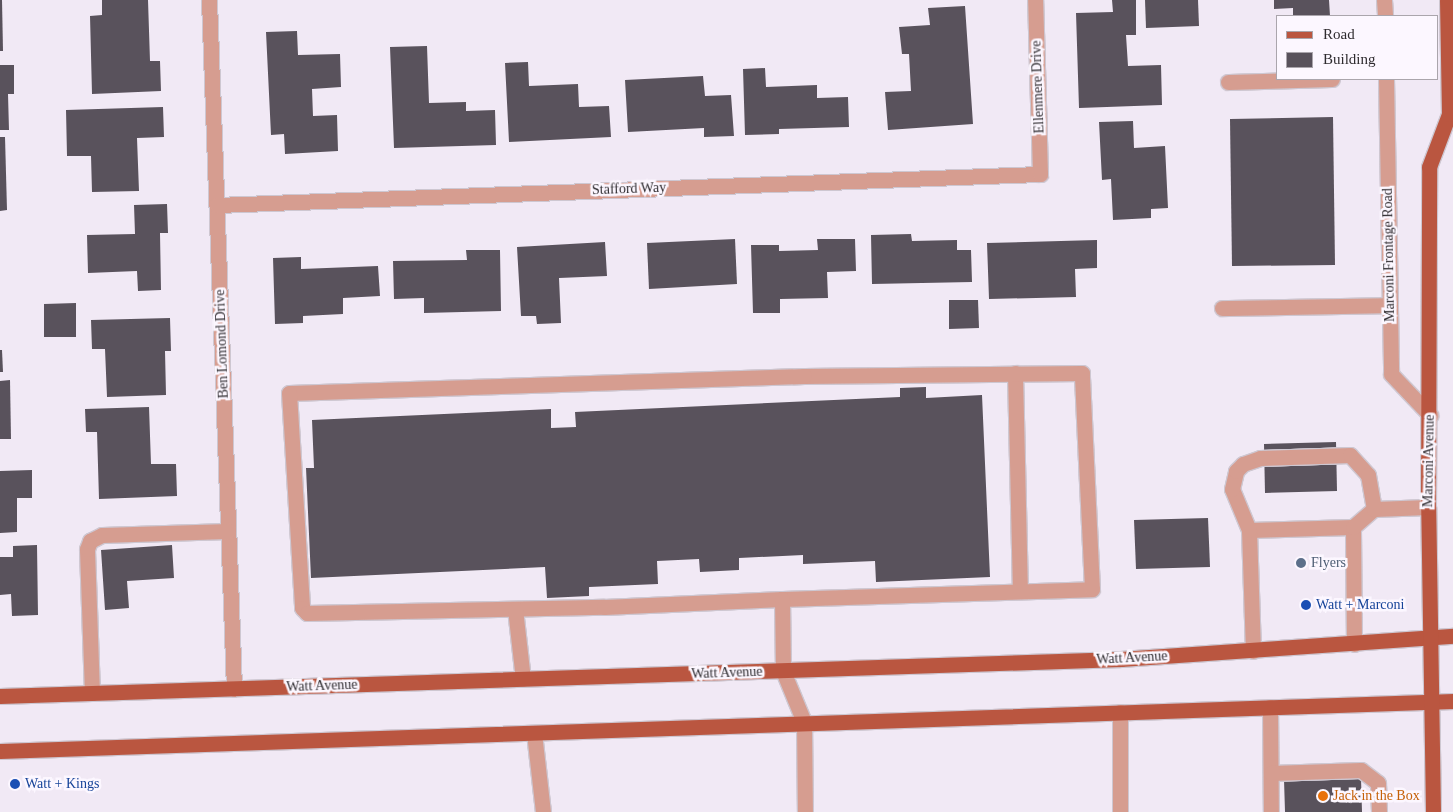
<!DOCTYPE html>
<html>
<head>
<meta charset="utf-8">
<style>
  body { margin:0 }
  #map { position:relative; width:1453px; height:812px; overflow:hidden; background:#f1e9f5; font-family:Georgia,serif }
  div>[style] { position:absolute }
  .building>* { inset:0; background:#59525c }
  .roads { filter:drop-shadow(1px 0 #cec7d1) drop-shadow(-1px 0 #cec7d1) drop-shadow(0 1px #cec7d1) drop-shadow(0 -1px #cec7d1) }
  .minor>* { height:15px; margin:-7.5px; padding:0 7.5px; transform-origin:7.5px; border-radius:7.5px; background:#d69d90 }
  .major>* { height:15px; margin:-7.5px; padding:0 7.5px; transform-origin:7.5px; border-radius:7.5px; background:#ba5640 }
  .dots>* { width:14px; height:14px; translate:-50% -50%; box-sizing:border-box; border:2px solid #fcf7ff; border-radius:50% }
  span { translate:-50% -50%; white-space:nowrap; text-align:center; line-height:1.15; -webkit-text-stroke:5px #fcf7ff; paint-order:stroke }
  .street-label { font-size:14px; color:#2e2b2f }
  .service-label { font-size:14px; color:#4e5e75 }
  .left { translate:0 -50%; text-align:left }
  .transit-label { font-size:14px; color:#164399 }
  .food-label { font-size:14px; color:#c56008 }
  .legend { position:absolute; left:1276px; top:15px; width:162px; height:65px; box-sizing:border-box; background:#fcf7ff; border:1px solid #aaa5ac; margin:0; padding:6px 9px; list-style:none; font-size:15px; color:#2e2b2f }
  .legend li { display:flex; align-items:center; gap:10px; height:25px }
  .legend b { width:25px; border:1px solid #aaa5ac }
</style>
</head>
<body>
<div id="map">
  <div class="building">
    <div style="clip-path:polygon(0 0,2px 0,3px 51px,0 51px)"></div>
    <div style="clip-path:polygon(102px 0,148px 0,150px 61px,160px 61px,161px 91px,92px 94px,90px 16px,102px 15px)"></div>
    <div style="clip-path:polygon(1112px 0,1136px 0,1136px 35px,1126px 35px,1128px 66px,1161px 65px,1162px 105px,1079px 108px,1076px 13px,1113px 12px)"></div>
    <div style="clip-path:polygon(1145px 0,1198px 0,1199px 26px,1146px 28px)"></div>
    <div style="clip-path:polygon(1274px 0,1329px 0,1330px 16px,1293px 16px,1293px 8px,1274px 9px)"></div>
    <div style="clip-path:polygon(965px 6px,973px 124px,888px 130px,885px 92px,911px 91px,909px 54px,902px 54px,899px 27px,930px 25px,928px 8px)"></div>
    <div style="clip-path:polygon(297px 31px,298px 55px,340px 54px,341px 87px,312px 89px,313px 116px,337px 115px,338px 151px,285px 154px,284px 134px,271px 135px,266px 32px)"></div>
    <div style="clip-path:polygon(427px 46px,429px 103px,466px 102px,466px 111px,495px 110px,496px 145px,394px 148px,390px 47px)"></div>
    <div style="clip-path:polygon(528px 62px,529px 86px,578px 84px,579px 107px,609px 106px,611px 137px,509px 142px,505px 63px)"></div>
    <div style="clip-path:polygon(0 65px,14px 65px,14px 94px,8px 94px,9px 130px,0 130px)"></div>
    <div style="clip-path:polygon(765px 68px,766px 87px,817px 85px,817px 98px,848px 97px,849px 127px,779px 129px,779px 134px,745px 135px,743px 69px)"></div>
    <div style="clip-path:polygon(703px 76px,705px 96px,731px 95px,734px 136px,704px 137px,704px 128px,628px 132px,625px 80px)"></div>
    <div style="clip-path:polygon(163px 107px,164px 137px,137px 138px,139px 191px,92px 192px,91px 156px,67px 156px,66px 110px)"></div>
    <div style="clip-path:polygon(1333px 117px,1335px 265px,1232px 266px,1230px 119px)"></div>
    <div style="clip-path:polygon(1133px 121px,1134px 148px,1165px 146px,1168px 208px,1151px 209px,1151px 218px,1113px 220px,1111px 179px,1102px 180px,1099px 122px)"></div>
    <div style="clip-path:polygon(0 137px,5px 137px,7px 210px,0 211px)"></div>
    <div style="clip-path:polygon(167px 204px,168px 233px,160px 233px,161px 290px,138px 291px,137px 271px,88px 273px,87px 235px,135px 234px,134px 205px)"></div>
    <div style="clip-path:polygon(911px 234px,912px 241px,957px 240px,957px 250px,971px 250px,972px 282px,872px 284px,871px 235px)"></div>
    <div style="clip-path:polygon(735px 239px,737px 284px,649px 289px,647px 243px)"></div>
    <div style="clip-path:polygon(817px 239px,855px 239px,856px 271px,827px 272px,828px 298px,780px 299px,780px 313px,753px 313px,751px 245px,779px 245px,779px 251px,818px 250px)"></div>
    <div style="clip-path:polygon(1097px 240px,1097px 268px,1075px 269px,1076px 297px,989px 299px,987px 243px)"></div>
    <div style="clip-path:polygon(605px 242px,607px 276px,559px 278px,561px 323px,537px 324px,536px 316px,521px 316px,517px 247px)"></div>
    <div style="clip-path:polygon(466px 250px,500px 250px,501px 311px,424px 313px,424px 298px,394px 299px,393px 261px,467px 260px)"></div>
    <div style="clip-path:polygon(301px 257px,301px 269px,378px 266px,380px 296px,343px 298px,343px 314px,303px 316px,303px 323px,275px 324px,273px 258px)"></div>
    <div style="clip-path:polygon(949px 300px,978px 300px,979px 328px,949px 329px)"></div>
    <div style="clip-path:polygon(76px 303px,76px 337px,44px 337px,44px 304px)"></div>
    <div style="clip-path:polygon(170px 318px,171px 351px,165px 351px,166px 395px,107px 397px,105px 349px,92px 349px,91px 320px)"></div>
    <div style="clip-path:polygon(0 350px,2px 350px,3px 372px,0 372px)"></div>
    <div style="clip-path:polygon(10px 380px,11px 439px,0 439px,0 381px)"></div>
    <div style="clip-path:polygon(926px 387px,926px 398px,982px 395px,990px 577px,876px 582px,875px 561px,803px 564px,803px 555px,739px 558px,739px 570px,700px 572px,699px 559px,657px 561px,658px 584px,589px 587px,589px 596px,547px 598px,545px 567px,311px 578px,306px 468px,314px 468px,312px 420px,551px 409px,551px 428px,576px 427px,575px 412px,900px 397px,900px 388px)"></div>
    <div style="clip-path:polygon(149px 407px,151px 464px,176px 464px,177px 496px,99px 499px,97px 432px,86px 432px,85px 409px)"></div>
    <div style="clip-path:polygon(1336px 442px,1337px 491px,1265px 493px,1264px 444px)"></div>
    <div style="clip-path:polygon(32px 470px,32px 498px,17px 498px,17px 532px,0 533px,0 471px)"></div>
    <div style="clip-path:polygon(1208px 518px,1210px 567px,1136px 569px,1134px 520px)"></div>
    <div style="clip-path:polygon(37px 545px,38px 615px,12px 616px,11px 594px,0 595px,0 557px,13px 557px,13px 546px)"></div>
    <div style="clip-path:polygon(172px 545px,174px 578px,127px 581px,129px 608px,105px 610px,101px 550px)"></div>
    <div style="clip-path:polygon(1361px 778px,1362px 812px,1285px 812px,1284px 780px)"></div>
  </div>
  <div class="roads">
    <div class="minor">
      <div style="left:209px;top:0;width:689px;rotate:87.92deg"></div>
      <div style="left:1384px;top:0;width:16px;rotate:86deg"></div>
      <div style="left:1386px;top:79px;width:295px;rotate:89deg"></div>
      <div style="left:1391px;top:374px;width:57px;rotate:46.4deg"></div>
      <div style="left:1228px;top:82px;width:104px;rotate:-1.7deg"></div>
      <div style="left:217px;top:205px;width:824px;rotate:-2.16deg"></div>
      <div style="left:1040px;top:174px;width:174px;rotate:-91.6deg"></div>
      <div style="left:1222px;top:308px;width:168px;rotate:-1deg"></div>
      <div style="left:1015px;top:373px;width:218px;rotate:88.7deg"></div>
      <div style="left:1249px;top:530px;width:104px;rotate:-1.7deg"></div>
      <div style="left:782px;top:599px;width:310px;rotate:-1.8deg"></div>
      <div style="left:1092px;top:589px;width:216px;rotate:-92.7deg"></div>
      <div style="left:1082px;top:373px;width:278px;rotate:179.4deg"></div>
      <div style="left:804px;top:376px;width:515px;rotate:178.11deg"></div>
      <div style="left:289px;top:393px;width:215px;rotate:86.5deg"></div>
      <div style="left:302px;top:608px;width:7px;rotate:45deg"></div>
      <div style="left:307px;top:613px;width:297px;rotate:-1.2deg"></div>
      <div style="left:604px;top:607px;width:178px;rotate:-2.6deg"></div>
      <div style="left:782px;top:599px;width:72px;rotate:89.2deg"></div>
      <div style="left:783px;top:671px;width:55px;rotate:67.6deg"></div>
      <div style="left:804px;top:722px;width:90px;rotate:89.4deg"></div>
      <div style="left:515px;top:609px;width:70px;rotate:83.5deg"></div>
      <div style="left:1354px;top:644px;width:117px;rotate:-90.5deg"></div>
      <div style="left:1353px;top:527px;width:28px;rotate:-41deg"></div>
      <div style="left:1374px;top:509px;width:54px;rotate:-2.1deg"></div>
      <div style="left:1253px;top:651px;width:121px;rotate:-91.9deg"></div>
      <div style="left:1249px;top:530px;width:44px;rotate:-112.5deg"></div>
      <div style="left:1232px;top:489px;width:18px;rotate:-77deg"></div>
      <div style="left:1236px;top:471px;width:10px;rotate:-45deg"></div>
      <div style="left:1243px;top:464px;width:18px;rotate:-19deg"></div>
      <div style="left:1260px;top:458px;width:90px;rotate:-1.9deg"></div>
      <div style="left:1350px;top:455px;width:27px;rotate:48deg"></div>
      <div style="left:1368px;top:475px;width:35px;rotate:80deg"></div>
      <div style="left:92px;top:693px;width:144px;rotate:-92deg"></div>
      <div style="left:87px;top:549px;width:9px;rotate:-69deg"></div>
      <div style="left:90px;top:541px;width:13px;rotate:-27deg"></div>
      <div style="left:102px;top:535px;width:126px;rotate:-1.8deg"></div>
      <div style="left:1270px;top:707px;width:105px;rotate:89.5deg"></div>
      <div style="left:534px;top:733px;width:80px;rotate:83.5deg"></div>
      <div style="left:1271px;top:773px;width:90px;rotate:-1.9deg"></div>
      <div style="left:1361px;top:770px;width:21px;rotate:37deg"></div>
      <div style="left:1378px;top:783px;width:29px;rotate:88deg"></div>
      <div style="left:1120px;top:812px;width:100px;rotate:-90deg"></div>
    </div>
    <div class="major">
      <div style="left:0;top:696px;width:1122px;rotate:-1.89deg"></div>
      <div style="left:1121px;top:659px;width:333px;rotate:-4deg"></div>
      <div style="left:0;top:751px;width:1454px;rotate:-1.97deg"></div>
      <div style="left:1433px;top:812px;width:305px;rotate:-90.9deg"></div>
      <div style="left:1428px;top:507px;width:340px;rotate:-89.8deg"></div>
      <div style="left:1429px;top:167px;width:57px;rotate:-69.3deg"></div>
      <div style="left:1449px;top:114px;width:114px;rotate:-91deg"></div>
    </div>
  </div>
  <div class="dots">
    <div style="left:1301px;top:563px;background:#5c6f8a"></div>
    <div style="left:1306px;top:605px;background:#1a4fb4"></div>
    <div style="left:15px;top:784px;background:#1a4fb4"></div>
    <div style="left:1323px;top:796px;background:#e8710a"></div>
  </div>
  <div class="street-label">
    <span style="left:1038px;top:87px;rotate:-92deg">Ellenmere Drive</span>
    <span style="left:629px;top:189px;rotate:-2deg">Stafford Way</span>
    <span style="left:1389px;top:255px;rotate:-91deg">Marconi Frontage Road</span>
    <span style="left:222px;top:344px;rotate:-92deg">Ben Lomond Drive</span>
    <span style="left:1429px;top:461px;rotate:-89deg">Marconi Avenue</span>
    <span style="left:1132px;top:658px;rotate:-3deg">Watt Avenue</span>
    <span style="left:727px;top:673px;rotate:-2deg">Watt Avenue</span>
    <span style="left:322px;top:686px;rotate:-2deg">Watt Avenue</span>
  </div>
  <div class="service-label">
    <span class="left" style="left:1311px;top:563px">Flyers</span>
  </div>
  <div class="transit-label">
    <span class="left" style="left:1316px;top:605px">Watt + Marconi</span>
    <span class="left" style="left:25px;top:784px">Watt + Kings</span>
  </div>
  <div class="food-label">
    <span class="left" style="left:1333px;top:796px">Jack in the Box</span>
  </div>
  <ul class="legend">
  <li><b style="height:6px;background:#ba5640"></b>Road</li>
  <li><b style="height:14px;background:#59525c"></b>Building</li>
  </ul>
</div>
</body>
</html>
